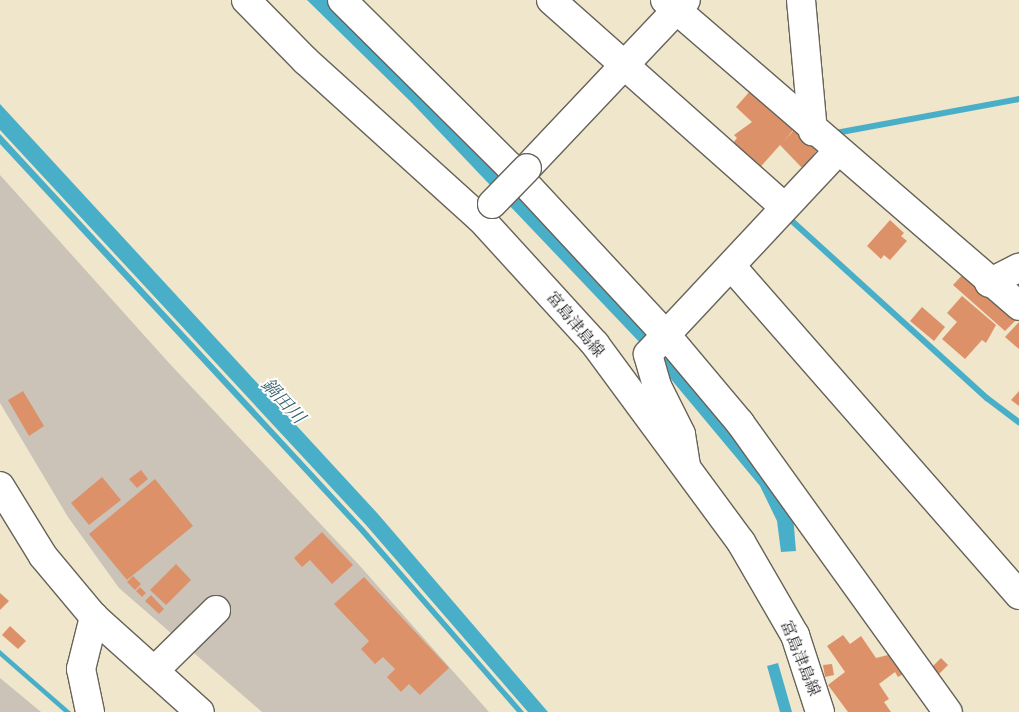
<!DOCTYPE html>
<html>
<head>
<meta charset="utf-8">
<style>
  body { margin:0 }
  #map { position:relative; width:1019px; height:712px; overflow:hidden; background:#efe6cb; font-family:"Libre Caslon Text","Noto Serif JP",serif }
  div>[style] { position:absolute }
  .industrial>* { inset:0; background:#cbc3b8 }
  .water>* { inset:0; background:#49afc8 }
  .stream>* { height:5.5px; margin:-2.75px; padding:0 2.75px; transform-origin:2.75px; border-radius:2.75px; background:#49afc8 }
  .building>* { inset:0; background:#dd9169 }
  .roads { filter:drop-shadow(1px 0 #666359) drop-shadow(-1px 0 #666359) drop-shadow(0 1px #666359) drop-shadow(0 -1px #666359) }
  .minor>* { height:28px; margin:-14px; padding:0 14px; transform-origin:14px; border-radius:14px; background:#fff }
  .major>* { height:28px; margin:-14px; padding:0 14px; transform-origin:14px; border-radius:14px; background:#fff }
  .bridges { filter:drop-shadow(1px 0 #666359) drop-shadow(-1px 0 #666359) drop-shadow(0 1px #666359) drop-shadow(0 -1px #666359) }
  .minor-bridge>* { height:28px; margin:-14px; padding:0 14px; transform-origin:14px; border-radius:14px; background:#fff }
  span { translate:-50% -50%; white-space:nowrap; text-align:center; line-height:1.15; -webkit-text-stroke:4px #fff; paint-order:stroke }
  .street-label { font-size:16px; color:#1c1c1c }
  .water-label { font-size:18px; color:#305e69; font-style:italic }
</style>
</head>
<body>
<div id="map">
  <div class="industrial">
    <div style="clip-path:polygon(0 175px,169px 363px,360px 566px,489px 712px,262px 712px,119px 588px,68px 517px,0 403px)"></div>
    <div style="clip-path:polygon(0 678px,41px 712px,0 712px)"></div>
  </div>
  <div class="water">
    <div style="clip-path:polygon(307px 0,328px 0,452px 123px,670px 354px,793px 515px,796px 551px,781px 552px,777px 521px,760px 486px,645px 348px,412px 103px)"></div>
    <div style="clip-path:polygon(0 104px,378px 514px,548px 712px,528px 712px,366px 525px,0 130px)"></div>
    <div style="clip-path:polygon(0 134px,364px 528px,524px 712px,517px 712px,359px 531px,0 144px)"></div>
    <div style="clip-path:polygon(0 650px,71px 712px,64px 712px,0 656px)"></div>
    <div style="clip-path:polygon(778px 663px,792px 712px,780px 712px,767px 666px)"></div>
  </div>
  <div class="stream">
    <div style="left:836px;top:133px;width:186px;rotate:-10.5deg"></div>
    <div style="left:788px;top:217px;width:269px;rotate:42.3deg"></div>
    <div style="left:987px;top:398px;width:40px;rotate:37deg"></div>
  </div>
  <div class="building">
    <div style="clip-path:polygon(751px 90px,795px 128px,783px 142px,795px 129px,818px 148px,804px 170px,780px 145px,756px 172px,729px 148px,737px 138px,734px 135px,752px 122px,736px 107px)"></div>
    <div style="clip-path:polygon(890px 220px,904px 233px,901px 236px,907px 241px,890px 260px,884px 255px,881px 259px,867px 246px)"></div>
    <div style="clip-path:polygon(964px 273px,1017px 319px,1005px 331px,953px 285px)"></div>
    <div style="clip-path:polygon(962px 296px,996px 325px,986px 343px,982px 340px,965px 359px,942px 339px,957px 322px,947px 313px)"></div>
    <div style="clip-path:polygon(922px 307px,945px 327px,934px 341px,910px 321px)"></div>
    <div style="clip-path:polygon(1019px 322px,1019px 349px,1005px 337px)"></div>
    <div style="clip-path:polygon(23px 391px,44px 426px,29px 436px,8px 400px)"></div>
    <div style="clip-path:polygon(1019px 391px,1019px 406px,1011px 400px)"></div>
    <div style="clip-path:polygon(141px 470px,148px 479px,137px 488px,129px 479px)"></div>
    <div style="clip-path:polygon(102px 477px,121px 500px,89px 525px,71px 503px)"></div>
    <div style="clip-path:polygon(155px 479px,193px 526px,127px 580px,89px 534px)"></div>
    <div style="clip-path:polygon(322px 532px,353px 565px,332px 584px,310px 560px,302px 567px,294px 558px)"></div>
    <div style="clip-path:polygon(176px 564px,191px 580px,166px 605px,150px 590px)"></div>
    <div style="clip-path:polygon(133px 576px,141px 584px,135px 590px,127px 582px)"></div>
    <div style="clip-path:polygon(364px 577px,449px 668px,420px 695px,409px 684px,401px 692px,387px 677px,395px 669px,383px 657px,375px 664px,361px 649px,369px 641px,334px 604px)"></div>
    <div style="clip-path:polygon(140px 587px,146px 593px,142px 597px,136px 591px)"></div>
    <div style="clip-path:polygon(0 593px,9px 601px,0 610px)"></div>
    <div style="clip-path:polygon(151px 595px,164px 609px,159px 614px,145px 601px)"></div>
    <div style="clip-path:polygon(10px 626px,26px 641px,18px 649px,2px 635px)"></div>
    <div style="clip-path:polygon(843px 635px,850px 644px,861px 636px,876px 658px,892px 654px,905px 673px,898px 677px,895px 672px,879px 684px,889px 699px,884px 702px,891px 712px,848px 712px,828px 685px,845px 672px,827px 646px)"></div>
    <div style="clip-path:polygon(941px 658px,948px 665px,939px 674px,932px 667px)"></div>
    <div style="clip-path:polygon(832px 664px,834px 675px,825px 677px,823px 665px)"></div>
  </div>
  <div class="roads">
    <div class="minor">
      <div style="left:342px;top:0;width:235px;rotate:44.8deg"></div>
      <div style="left:509px;top:166px;width:232px;rotate:47.1deg"></div>
      <div style="left:667px;top:336px;width:114px;rotate:50deg"></div>
      <div style="left:740px;top:423px;width:356px;rotate:54.3deg"></div>
      <div style="left:551px;top:0;width:310px;rotate:41.6deg"></div>
      <div style="left:665px;top:0;width:468px;rotate:40.8deg"></div>
      <div style="left:801px;top:0;width:132px;rotate:84.8deg"></div>
      <div style="left:527px;top:168px;width:231px;rotate:-46.6deg"></div>
      <div style="left:732px;top:267px;width:436px;rotate:48.8deg"></div>
      <div style="left:989px;top:283px;width:34px;rotate:-27deg"></div>
      <div style="left:686px;top:466px;width:32px;rotate:-99deg"></div>
      <div style="left:681px;top:434px;width:54px;rotate:-116.6deg"></div>
      <div style="left:657px;top:386px;width:33px;rotate:-106deg"></div>
      <div style="left:648px;top:354px;width:277px;rotate:-46.9deg"></div>
      <div style="left:0;top:486px;width:82px;rotate:58.4deg"></div>
      <div style="left:43px;top:556px;width:80px;rotate:50.1deg"></div>
      <div style="left:94px;top:617px;width:142px;rotate:41.9deg"></div>
      <div style="left:154px;top:671px;width:87px;rotate:-44.5deg"></div>
      <div style="left:90px;top:712px;width:44px;rotate:-101.8deg"></div>
      <div style="left:81px;top:669px;width:54px;rotate:-76deg"></div>
    </div>
    <div class="major">
      <div style="left:246px;top:0;width:86px;rotate:45.5deg"></div>
      <div style="left:306px;top:61px;width:234px;rotate:42.1deg"></div>
      <div style="left:480px;top:218px;width:171px;rotate:47.6deg"></div>
      <div style="left:595px;top:344px;width:246px;rotate:53.6deg"></div>
      <div style="left:741px;top:542px;width:108px;rotate:59.9deg"></div>
      <div style="left:795px;top:635px;width:81px;rotate:72deg"></div>
    </div>
  </div>
  <div class="bridges">
    <div class="minor-bridge">
      <div style="left:492px;top:204px;width:50px;rotate:-45.8deg"></div>
    </div>
  </div>
  <div class="street-label">
    <span style="left:576px;top:324px;rotate:50deg">富島津島線</span>
    <span style="left:801px;top:658px;rotate:68deg">富島津島線</span>
  </div>
  <div class="water-label">
    <span style="left:283px;top:401px;rotate:47deg">鍋田川</span>
  </div>
</div>
</body>
</html>
